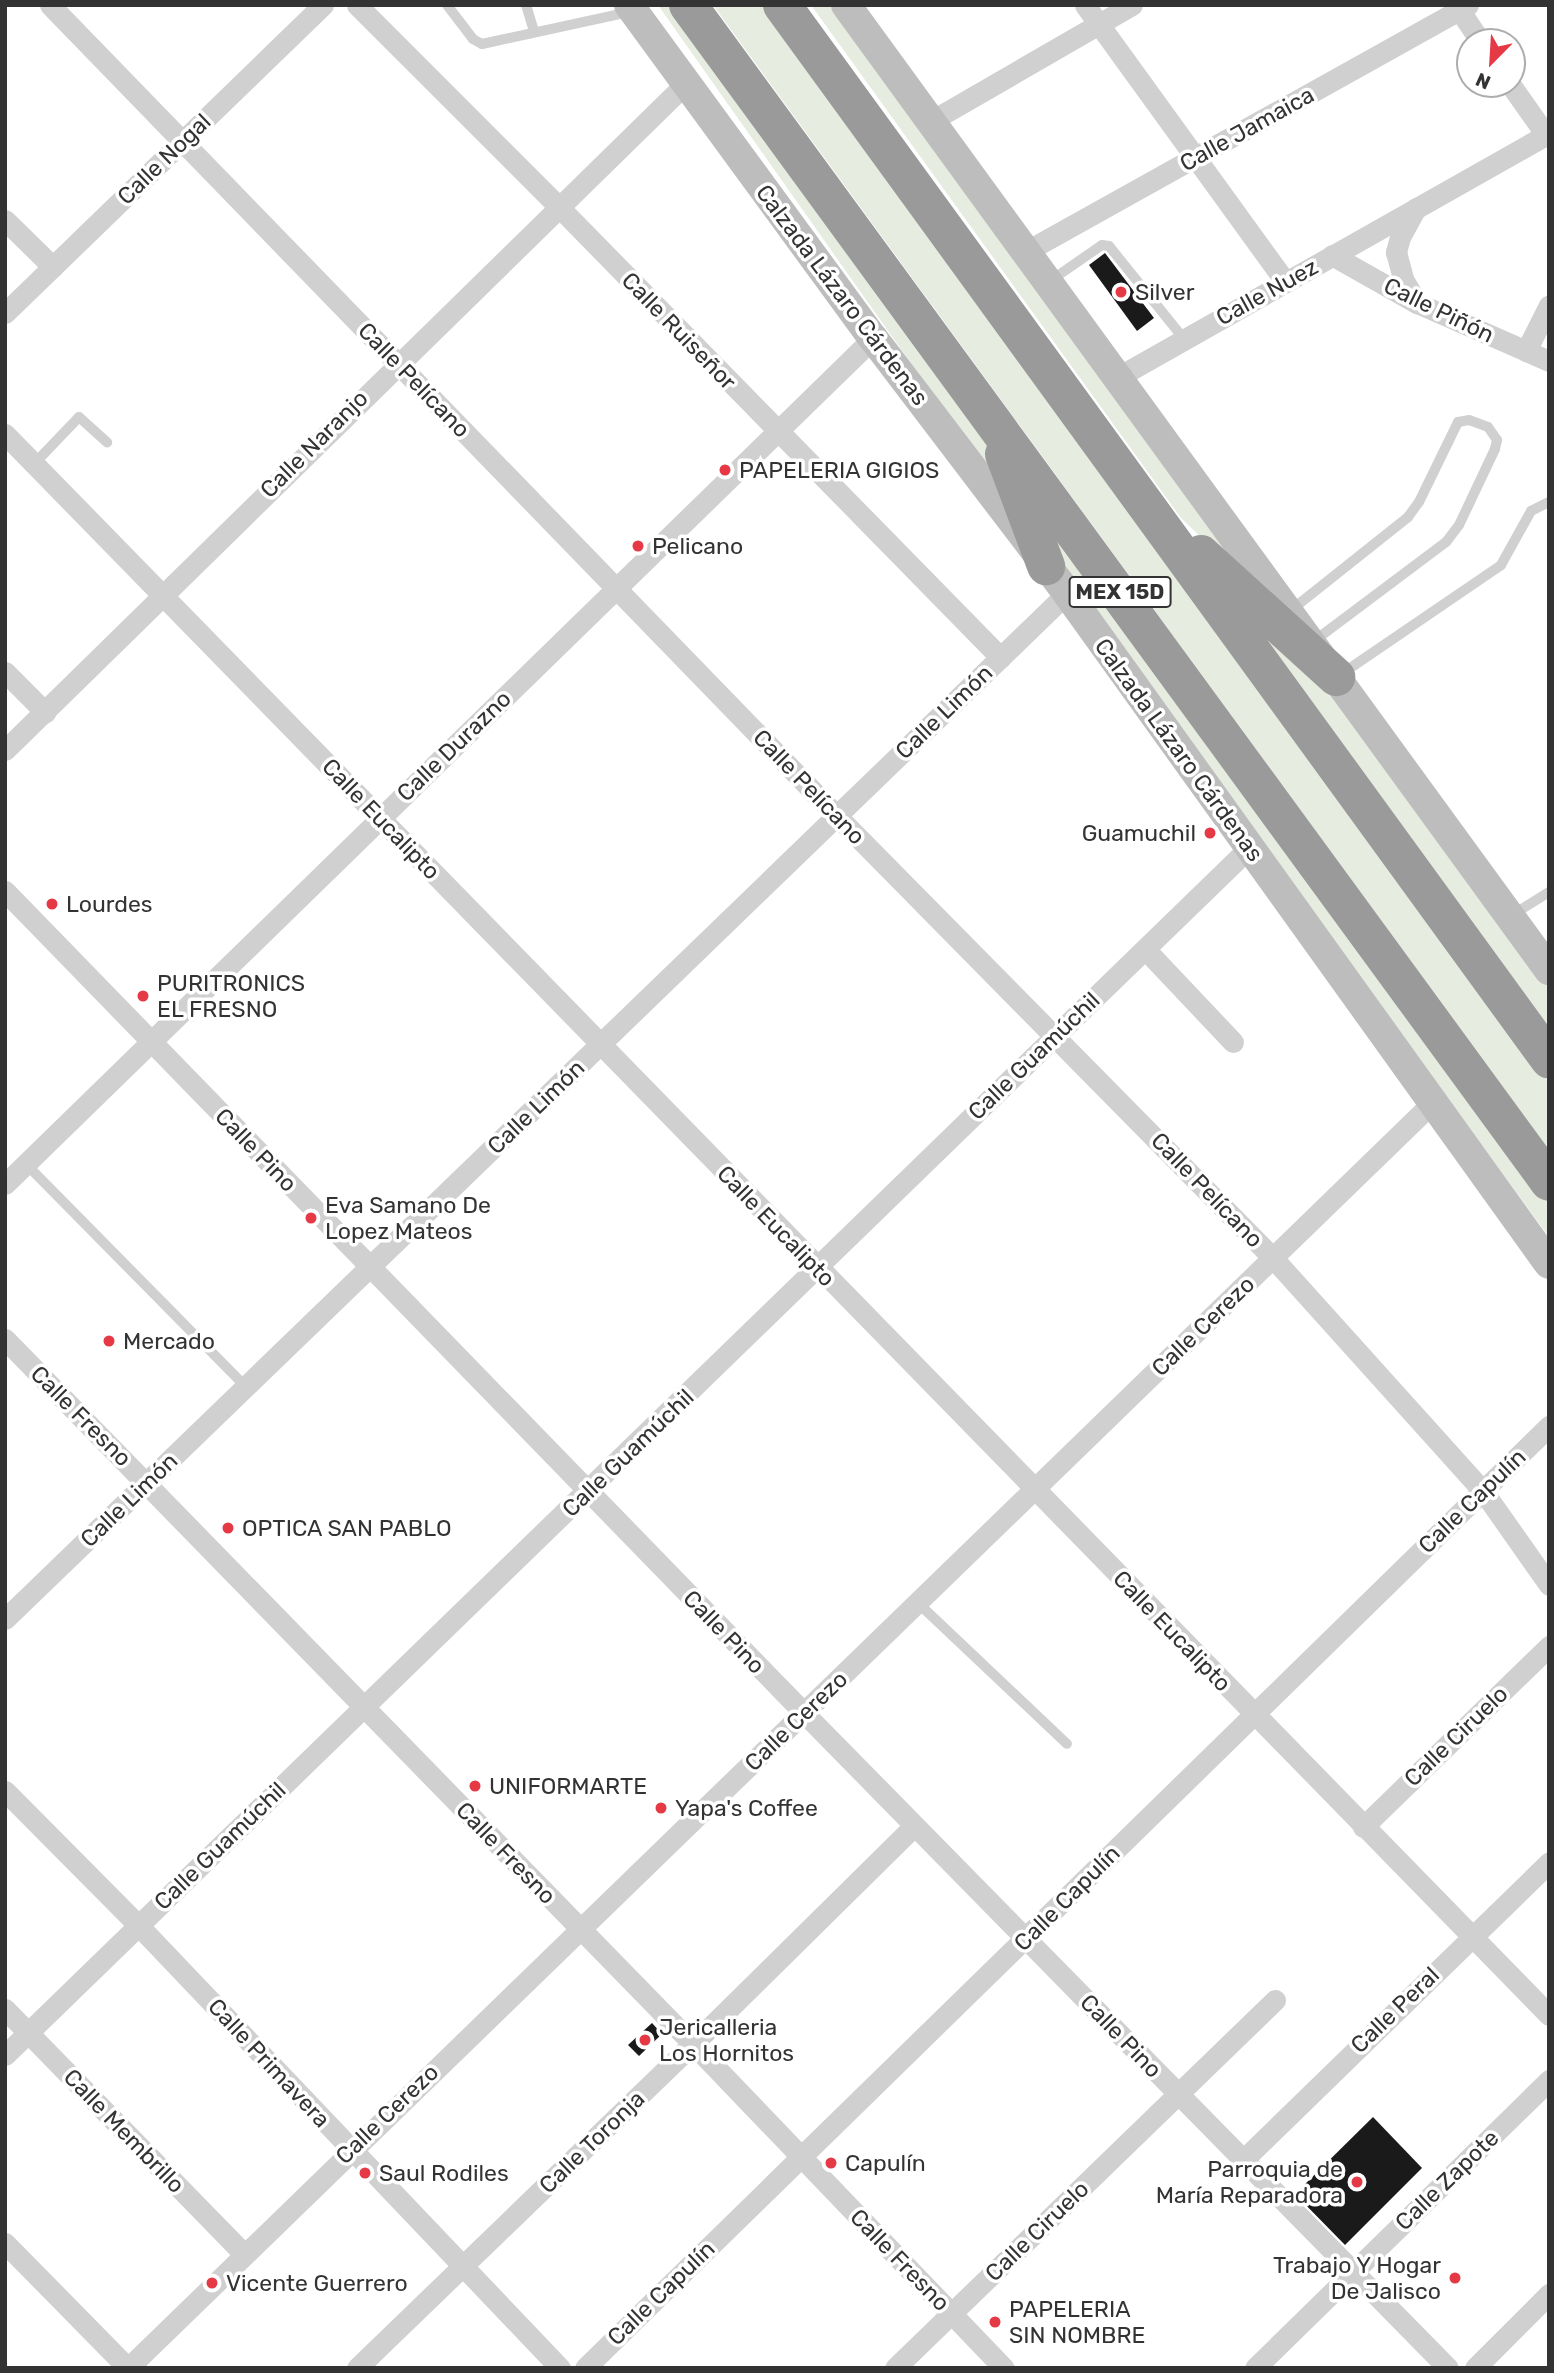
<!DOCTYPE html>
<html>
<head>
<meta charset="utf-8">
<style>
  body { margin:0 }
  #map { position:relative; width:1554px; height:2373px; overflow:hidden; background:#fff; font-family:Rubik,sans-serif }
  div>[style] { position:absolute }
  .green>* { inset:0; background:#e6ecdf }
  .building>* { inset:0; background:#1a1a1a }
  .lane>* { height:10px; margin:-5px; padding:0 5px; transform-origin:5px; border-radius:5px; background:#d0d0d0 }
  .street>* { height:21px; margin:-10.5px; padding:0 10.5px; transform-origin:10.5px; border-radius:10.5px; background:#d0d0d0 }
  .secondary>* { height:30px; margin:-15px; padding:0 15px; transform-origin:15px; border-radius:15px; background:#bdbdbd }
  .highway>* { height:38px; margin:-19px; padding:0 19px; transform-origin:19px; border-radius:19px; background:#9a9a9a }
  .dots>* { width:19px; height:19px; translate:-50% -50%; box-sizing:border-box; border:4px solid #fff; border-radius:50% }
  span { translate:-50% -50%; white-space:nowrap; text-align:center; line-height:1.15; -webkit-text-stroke:7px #fff; paint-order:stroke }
  .shield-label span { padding:2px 5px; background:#fff; border:2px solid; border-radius:5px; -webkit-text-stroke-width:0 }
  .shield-label { font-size:21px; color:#333; font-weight:700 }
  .street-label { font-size:23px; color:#333 }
  .poi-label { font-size:23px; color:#333 }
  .left { translate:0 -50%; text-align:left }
  .right { translate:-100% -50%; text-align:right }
  .frame { position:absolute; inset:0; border:7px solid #333; pointer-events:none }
  .north { position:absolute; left:1456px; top:28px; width:70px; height:70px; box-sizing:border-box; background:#fff; border:2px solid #adadad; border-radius:50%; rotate:204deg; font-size:19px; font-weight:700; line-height:28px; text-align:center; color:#333 }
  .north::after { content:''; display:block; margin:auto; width:24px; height:32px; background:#e63946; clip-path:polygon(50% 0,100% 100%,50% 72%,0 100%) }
</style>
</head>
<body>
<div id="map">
  <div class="green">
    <div style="clip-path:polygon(658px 5px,678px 5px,978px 408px,1013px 508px)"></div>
    <div style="clip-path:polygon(713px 5px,767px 5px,1549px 1083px,1549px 1151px)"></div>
    <div style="clip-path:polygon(811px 5px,835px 5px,1282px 615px,1181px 518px)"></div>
    <div style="clip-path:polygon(1023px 469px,1549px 1193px,1549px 1237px,1057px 563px)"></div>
    <div style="clip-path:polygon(1222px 579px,1332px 684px,1549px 983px,1549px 1030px)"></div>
  </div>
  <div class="building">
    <div style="clip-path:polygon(1105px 253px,1154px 318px,1137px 331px,1089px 265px)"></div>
    <div style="clip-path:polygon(652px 2023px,662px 2034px,639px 2056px,628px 2045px)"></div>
    <div style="clip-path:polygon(1373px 2117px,1422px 2168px,1345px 2245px,1295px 2194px)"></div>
  </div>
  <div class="lane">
    <div style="left:447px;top:5px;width:43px;rotate:52.6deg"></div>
    <div style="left:473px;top:39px;width:10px;rotate:29deg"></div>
    <div style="left:482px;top:44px;width:150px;rotate:-12.3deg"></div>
    <div style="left:526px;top:5px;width:28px;rotate:73deg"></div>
    <div style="left:1050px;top:281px;width:63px;rotate:-34.7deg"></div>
    <div style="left:1102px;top:245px;width:7px;rotate:8deg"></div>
    <div style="left:1109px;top:246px;width:119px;rotate:51.1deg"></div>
    <div style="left:34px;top:464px;width:65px;rotate:-46.2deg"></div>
    <div style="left:79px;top:417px;width:38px;rotate:42deg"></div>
    <div style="left:1290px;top:611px;width:151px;rotate:-38.5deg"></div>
    <div style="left:1408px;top:517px;width:19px;rotate:-54deg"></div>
    <div style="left:1419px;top:502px;width:89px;rotate:-64deg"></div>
    <div style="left:1458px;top:422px;width:11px;rotate:-10deg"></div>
    <div style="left:1469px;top:420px;width:20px;rotate:20deg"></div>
    <div style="left:1488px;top:427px;width:16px;rotate:55deg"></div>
    <div style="left:1497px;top:440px;width:9px;rotate:103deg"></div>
    <div style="left:1495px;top:449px;width:84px;rotate:115.3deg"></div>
    <div style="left:1459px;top:525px;width:21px;rotate:127deg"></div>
    <div style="left:1446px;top:542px;width:165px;rotate:143.1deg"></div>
    <div style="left:1340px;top:675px;width:195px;rotate:-34.3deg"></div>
    <div style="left:1501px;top:565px;width:62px;rotate:-60.9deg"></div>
    <div style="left:1531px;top:511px;width:20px;rotate:-27deg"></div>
    <div style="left:1512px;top:915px;width:44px;rotate:-31.9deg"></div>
    <div style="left:26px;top:1164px;width:313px;rotate:45.4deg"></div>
    <div style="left:918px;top:1603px;width:205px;rotate:43.4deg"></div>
  </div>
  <div class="street">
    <div style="left:50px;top:5px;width:1129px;rotate:45.86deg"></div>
    <div style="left:836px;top:815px;width:622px;rotate:45.39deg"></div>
    <div style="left:1273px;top:1258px;width:314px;rotate:48deg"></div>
    <div style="left:1483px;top:1491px;width:115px;rotate:54.9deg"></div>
    <div style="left:357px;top:5px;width:286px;rotate:45deg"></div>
    <div style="left:559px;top:207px;width:631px;rotate:45.58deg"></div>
    <div style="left:1085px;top:5px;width:341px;rotate:54.1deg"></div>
    <div style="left:1456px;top:5px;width:45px;rotate:56deg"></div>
    <div style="left:1510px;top:84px;width:62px;rotate:54.8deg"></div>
    <div style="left:931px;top:121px;width:232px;rotate:-30deg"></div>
    <div style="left:1416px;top:208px;width:33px;rotate:119deg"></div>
    <div style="left:1400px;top:237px;width:16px;rotate:105deg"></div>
    <div style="left:1396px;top:252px;width:30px;rotate:75deg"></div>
    <div style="left:1404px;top:281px;width:26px;rotate:59deg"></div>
    <div style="left:5px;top:220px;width:67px;rotate:44.4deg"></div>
    <div style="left:1025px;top:252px;width:507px;rotate:-29.14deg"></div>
    <div style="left:1332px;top:255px;width:98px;rotate:29.5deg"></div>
    <div style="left:1417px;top:303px;width:144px;rotate:23.7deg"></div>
    <div style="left:5px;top:313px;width:443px;rotate:-44.1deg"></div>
    <div style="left:1526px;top:351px;width:51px;rotate:-63.4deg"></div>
    <div style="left:1118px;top:377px;width:495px;rotate:-29.5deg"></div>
    <div style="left:5px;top:434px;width:2210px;rotate:45.68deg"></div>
    <div style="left:5px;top:672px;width:57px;rotate:45deg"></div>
    <div style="left:5px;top:750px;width:953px;rotate:-44.4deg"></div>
    <div style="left:5px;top:891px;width:1148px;rotate:45.81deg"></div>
    <div style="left:805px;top:1714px;width:917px;rotate:45.49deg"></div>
    <div style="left:1145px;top:949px;width:128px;rotate:46.6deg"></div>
    <div style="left:5px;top:1184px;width:1212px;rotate:-44.26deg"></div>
    <div style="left:5px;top:1339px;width:985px;rotate:45.7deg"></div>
    <div style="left:693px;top:2044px;width:449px;rotate:46.2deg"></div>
    <div style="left:5px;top:1619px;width:1477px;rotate:-44.01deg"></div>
    <div style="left:5px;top:1791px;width:189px;rotate:45.2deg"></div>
    <div style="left:138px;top:1925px;width:612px;rotate:46.39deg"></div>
    <div style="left:1363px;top:1827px;width:260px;rotate:-44.2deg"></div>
    <div style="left:5px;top:2009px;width:341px;rotate:45.7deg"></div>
    <div style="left:5px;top:2055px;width:1733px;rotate:-44.14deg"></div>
    <div style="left:1243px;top:2160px;width:427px;rotate:-44.2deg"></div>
    <div style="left:5px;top:2243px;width:175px;rotate:45.5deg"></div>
    <div style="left:128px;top:2368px;width:1818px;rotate:-44.13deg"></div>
    <div style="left:357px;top:2368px;width:467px;rotate:-44deg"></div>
    <div style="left:693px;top:2044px;width:310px;rotate:-44.6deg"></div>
    <div style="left:585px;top:2368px;width:1348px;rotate:-44.34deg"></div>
    <div style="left:895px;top:2368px;width:529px;rotate:-44.08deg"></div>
    <div style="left:1255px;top:2368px;width:412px;rotate:-44.4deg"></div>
    <div style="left:1475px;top:2368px;width:105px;rotate:-45deg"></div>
  </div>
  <div class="secondary">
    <div style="left:629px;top:5px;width:413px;rotate:53.8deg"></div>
    <div style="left:873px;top:338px;width:320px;rotate:52.7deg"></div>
    <div style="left:1067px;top:593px;width:826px;rotate:54.31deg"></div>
    <div style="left:846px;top:5px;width:1194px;rotate:53.93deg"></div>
  </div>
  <div class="highway">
    <div style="left:688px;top:5px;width:1458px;rotate:53.81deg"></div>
    <div style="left:782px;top:5px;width:1304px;rotate:53.96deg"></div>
    <div style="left:1004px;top:454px;width:120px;rotate:69.4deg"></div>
    <div style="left:1201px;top:554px;width:183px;rotate:42.3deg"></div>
  </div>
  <div class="dots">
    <div style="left:1121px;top:292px;background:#e63946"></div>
    <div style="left:725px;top:470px;background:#e63946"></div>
    <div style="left:638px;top:546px;background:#e63946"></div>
    <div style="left:1210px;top:833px;background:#e63946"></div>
    <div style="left:52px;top:904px;background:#e63946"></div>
    <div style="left:143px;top:996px;background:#e63946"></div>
    <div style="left:311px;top:1218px;background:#e63946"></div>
    <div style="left:109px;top:1341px;background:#e63946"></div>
    <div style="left:228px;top:1528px;background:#e63946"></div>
    <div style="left:475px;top:1786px;background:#e63946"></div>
    <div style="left:661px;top:1808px;background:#e63946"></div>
    <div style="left:645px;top:2040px;background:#e63946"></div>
    <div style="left:831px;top:2163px;background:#e63946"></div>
    <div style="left:365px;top:2173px;background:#e63946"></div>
    <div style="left:1357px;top:2182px;background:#e63946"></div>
    <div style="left:1455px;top:2278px;background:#e63946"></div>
    <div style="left:212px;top:2283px;background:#e63946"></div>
    <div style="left:995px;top:2322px;background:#e63946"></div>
  </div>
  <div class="shield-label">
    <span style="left:1120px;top:592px">MEX 15D</span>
  </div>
  <div class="street-label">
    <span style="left:1247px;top:129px;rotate:-29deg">Calle Jamaica</span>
    <span style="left:164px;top:159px;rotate:-44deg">Calle Nogal</span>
    <span style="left:1267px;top:292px;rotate:-29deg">Calle Nuez</span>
    <span style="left:842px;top:295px;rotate:53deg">Calzada Lázaro Cárdenas</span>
    <span style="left:1439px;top:310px;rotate:26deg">Calle Piñón</span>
    <span style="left:679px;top:331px;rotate:46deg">Calle Ruiseñor</span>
    <span style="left:414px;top:380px;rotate:46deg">Calle Pelícano</span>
    <span style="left:314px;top:444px;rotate:-45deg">Calle Naranjo</span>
    <span style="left:944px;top:712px;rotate:-44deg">Calle Limón</span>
    <span style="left:454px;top:746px;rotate:-44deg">Calle Durazno</span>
    <span style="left:1179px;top:750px;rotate:54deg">Calzada Lázaro Cárdenas</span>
    <span style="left:809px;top:787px;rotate:46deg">Calle Pelícano</span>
    <span style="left:381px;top:819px;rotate:46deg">Calle Eucalipto</span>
    <span style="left:1034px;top:1056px;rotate:-44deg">Calle Guamúchil</span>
    <span style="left:536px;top:1107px;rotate:-44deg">Calle Limón</span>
    <span style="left:256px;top:1150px;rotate:46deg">Calle Pino</span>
    <span style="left:1207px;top:1190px;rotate:46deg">Calle Pelícano</span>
    <span style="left:776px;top:1226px;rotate:46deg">Calle Eucalipto</span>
    <span style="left:1203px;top:1326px;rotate:-44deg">Calle Cerezo</span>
    <span style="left:81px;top:1416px;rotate:45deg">Calle Fresno</span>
    <span style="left:628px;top:1453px;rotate:-44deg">Calle Guamúchil</span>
    <span style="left:129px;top:1500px;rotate:-44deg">Calle Limón</span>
    <span style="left:1472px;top:1501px;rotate:-44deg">Calle Capulín</span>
    <span style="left:1172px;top:1631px;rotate:46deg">Calle Eucalipto</span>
    <span style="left:724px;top:1632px;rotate:46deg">Calle Pino</span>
    <span style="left:796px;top:1721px;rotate:-44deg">Calle Cerezo</span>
    <span style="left:1456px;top:1736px;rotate:-44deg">Calle Ciruelo</span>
    <span style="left:220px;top:1846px;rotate:-44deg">Calle Guamúchil</span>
    <span style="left:506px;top:1853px;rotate:46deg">Calle Fresno</span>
    <span style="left:1067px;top:1898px;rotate:-45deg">Calle Capulín</span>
    <span style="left:1395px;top:2010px;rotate:-44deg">Calle Peral</span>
    <span style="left:1121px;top:2036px;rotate:46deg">Calle Pino</span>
    <span style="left:269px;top:2063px;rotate:47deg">Calle Primavera</span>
    <span style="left:387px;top:2114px;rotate:-44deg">Calle Cerezo</span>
    <span style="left:124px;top:2131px;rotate:46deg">Calle Membrillo</span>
    <span style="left:592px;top:2142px;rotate:-44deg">Calle Toronja</span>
    <span style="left:1447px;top:2180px;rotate:-44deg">Calle Zapote</span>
    <span style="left:1037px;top:2231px;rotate:-44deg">Calle Ciruelo</span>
    <span style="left:900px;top:2260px;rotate:46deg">Calle Fresno</span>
    <span style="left:661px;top:2293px;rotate:-44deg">Calle Capulín</span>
  </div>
  <div class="poi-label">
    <span class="left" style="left:1135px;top:292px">Silver</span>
    <span class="left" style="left:739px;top:470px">PAPELERIA GIGIOS</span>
    <span class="left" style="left:652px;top:546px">Pelicano</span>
    <span class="right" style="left:1196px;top:833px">Guamuchil</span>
    <span class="left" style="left:66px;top:904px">Lourdes</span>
    <span class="left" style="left:157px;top:996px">PURITRONICS<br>EL FRESNO</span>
    <span class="left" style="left:325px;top:1218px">Eva Samano De<br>Lopez Mateos</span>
    <span class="left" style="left:123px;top:1341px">Mercado</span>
    <span class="left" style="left:242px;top:1528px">OPTICA SAN PABLO</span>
    <span class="left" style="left:489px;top:1786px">UNIFORMARTE</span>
    <span class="left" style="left:675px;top:1808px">Yapa's Coffee</span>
    <span class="left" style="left:659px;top:2040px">Jericalleria<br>Los Hornitos</span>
    <span class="left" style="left:845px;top:2163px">Capulín</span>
    <span class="right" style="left:1343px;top:2182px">Parroquia de<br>María Reparadora</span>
    <span class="left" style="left:379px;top:2173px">Saul Rodiles</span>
    <span class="right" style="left:1441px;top:2278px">Trabajo Y Hogar<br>De Jalisco</span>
    <span class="left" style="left:226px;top:2283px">Vicente Guerrero</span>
    <span class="left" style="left:1009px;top:2322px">PAPELERIA<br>SIN NOMBRE</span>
  </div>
  <div class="frame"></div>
  <div class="north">N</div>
</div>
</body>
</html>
